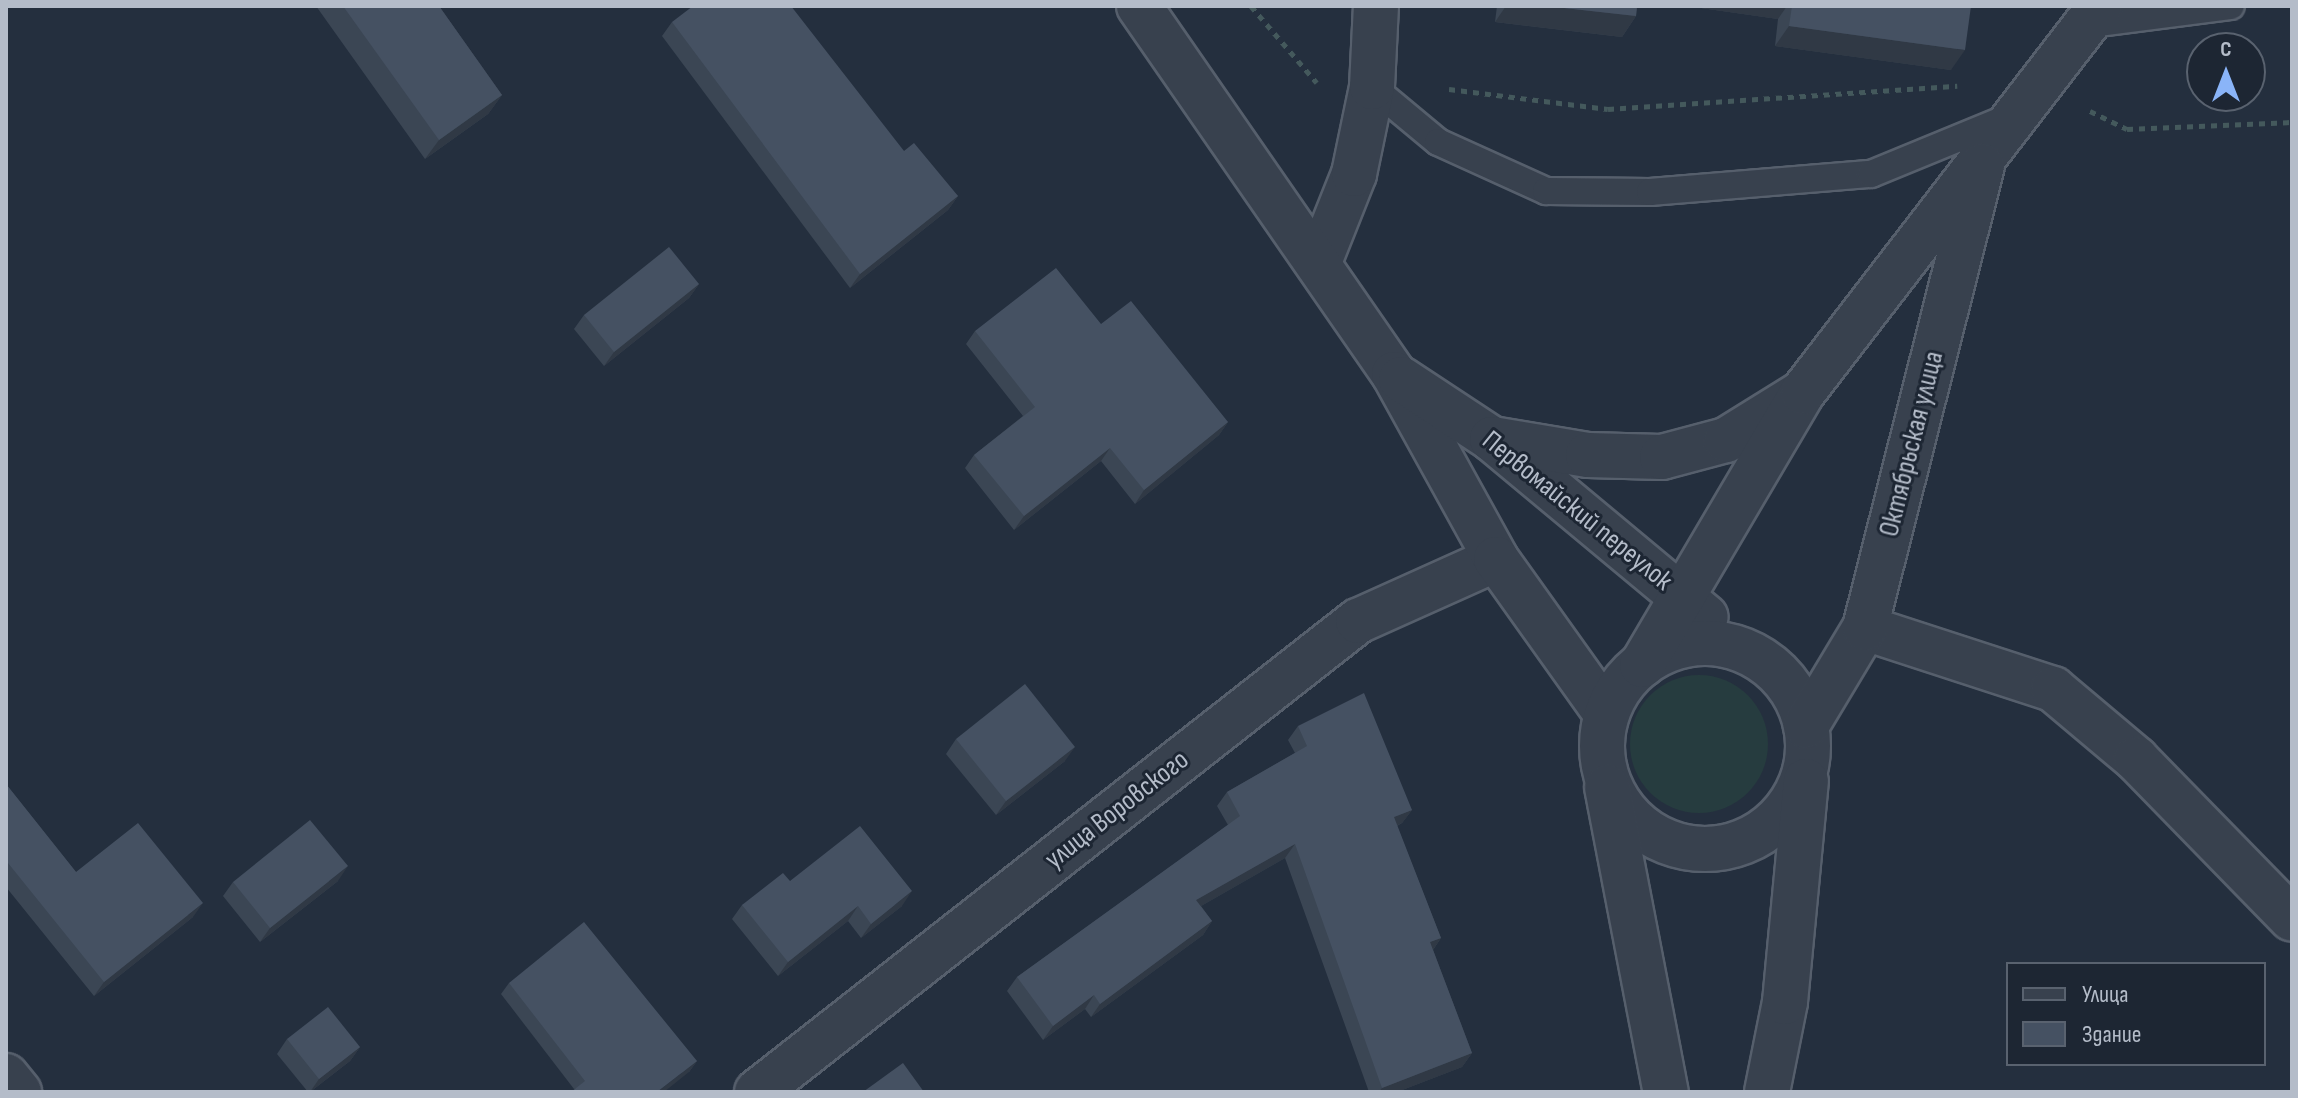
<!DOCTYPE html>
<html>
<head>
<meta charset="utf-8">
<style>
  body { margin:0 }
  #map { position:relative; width:2298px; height:1098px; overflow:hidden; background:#242f3e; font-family:"Sofia Sans Condensed",sans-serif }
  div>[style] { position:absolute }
  .green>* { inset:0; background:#263c3f }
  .round { border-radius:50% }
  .path>* { height:5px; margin-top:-2.5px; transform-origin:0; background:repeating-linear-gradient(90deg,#44595c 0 6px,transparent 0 12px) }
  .roads { filter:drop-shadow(2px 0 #565f6c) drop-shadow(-2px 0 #565f6c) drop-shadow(0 2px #565f6c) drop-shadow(0 -2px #565f6c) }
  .service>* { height:26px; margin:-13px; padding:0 13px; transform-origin:13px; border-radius:13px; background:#38414e }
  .minor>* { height:44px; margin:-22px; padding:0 22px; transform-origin:22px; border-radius:22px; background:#38414e }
  .tertiary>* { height:44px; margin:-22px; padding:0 22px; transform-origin:22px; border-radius:22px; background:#38414e }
  .tertiary>.ring { margin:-22px; padding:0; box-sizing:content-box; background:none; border:44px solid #38414e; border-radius:50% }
  .wall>* { inset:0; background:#3b4654 }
  .shaded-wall>* { inset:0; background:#303945 }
  .building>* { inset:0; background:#455162 }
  span { translate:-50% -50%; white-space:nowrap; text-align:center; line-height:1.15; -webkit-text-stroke:6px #1d2633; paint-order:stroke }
  .street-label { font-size:28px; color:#b4bcc9 }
  .frame { position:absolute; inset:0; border:8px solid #b4bcc9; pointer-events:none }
  .legend { position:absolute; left:2006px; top:962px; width:260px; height:104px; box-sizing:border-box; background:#1d2633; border:2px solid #59626f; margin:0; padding:10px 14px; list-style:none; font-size:24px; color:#b4bcc9 }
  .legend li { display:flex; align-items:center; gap:16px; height:40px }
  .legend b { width:40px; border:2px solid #59626f }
  .north { position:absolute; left:2186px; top:32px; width:80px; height:80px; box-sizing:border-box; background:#1d2633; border:2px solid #59626f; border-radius:50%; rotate:0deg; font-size:22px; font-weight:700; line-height:32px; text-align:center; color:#b4bcc9 }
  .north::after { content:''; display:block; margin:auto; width:28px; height:36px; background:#8ab4f8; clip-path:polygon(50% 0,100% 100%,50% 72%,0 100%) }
</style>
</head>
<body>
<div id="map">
  <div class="green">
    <div class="round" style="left:1630px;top:675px;width:138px;height:138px"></div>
  </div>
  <div class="path">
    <div style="left:1251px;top:6px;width:101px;rotate:49.4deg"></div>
    <div style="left:1449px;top:89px;width:160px;rotate:7.2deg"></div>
    <div style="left:1608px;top:109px;width:350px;rotate:-3.8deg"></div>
    <div style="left:2090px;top:111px;width:41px;rotate:25.9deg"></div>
    <div style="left:2127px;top:129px;width:165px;rotate:-2.4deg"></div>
  </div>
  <div class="roads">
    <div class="service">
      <div style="left:2084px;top:25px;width:148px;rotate:-7.4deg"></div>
      <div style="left:1372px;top:87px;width:86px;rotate:39.8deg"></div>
      <div style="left:1438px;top:142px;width:119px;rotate:24.4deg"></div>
      <div style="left:1546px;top:191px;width:104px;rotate:0.6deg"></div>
      <div style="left:1650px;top:192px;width:222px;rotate:-4.7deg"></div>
      <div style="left:1871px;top:174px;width:150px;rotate:-22.3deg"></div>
    </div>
    <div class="minor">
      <div style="left:1319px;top:262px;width:95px;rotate:-68.3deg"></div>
      <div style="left:1354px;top:174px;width:89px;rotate:-78.3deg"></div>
      <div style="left:1372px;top:87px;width:81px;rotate:-87.2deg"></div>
      <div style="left:1865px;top:628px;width:198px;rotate:18deg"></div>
      <div style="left:2053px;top:689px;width:109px;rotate:40.1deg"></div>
      <div style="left:2136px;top:759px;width:223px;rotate:45.7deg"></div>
      <div style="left:757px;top:1092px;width:764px;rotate:-38.09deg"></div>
      <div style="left:1358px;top:621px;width:151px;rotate:-24.2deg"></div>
    </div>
    <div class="tertiary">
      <div style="left:1139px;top:6px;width:448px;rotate:55.3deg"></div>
      <div style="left:1394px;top:374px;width:211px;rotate:61.1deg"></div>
      <div style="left:1496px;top:559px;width:189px;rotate:54.5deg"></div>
      <div style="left:1401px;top:379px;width:109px;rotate:33.4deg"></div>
      <div style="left:1492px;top:439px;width:278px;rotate:39.8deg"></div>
      <div style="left:1492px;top:439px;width:97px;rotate:9.5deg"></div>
      <div style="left:1588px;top:455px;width:74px;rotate:1.5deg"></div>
      <div style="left:1662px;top:457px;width:66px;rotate:-14.9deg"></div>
      <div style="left:1726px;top:440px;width:84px;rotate:-31.8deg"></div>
      <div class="ring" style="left:1602px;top:643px;width:162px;height:162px"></div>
      <div style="left:1642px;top:665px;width:317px;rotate:-59.5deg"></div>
      <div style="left:1803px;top:392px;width:487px;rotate:-52.4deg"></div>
      <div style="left:1806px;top:726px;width:114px;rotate:-59deg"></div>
      <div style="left:1865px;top:628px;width:477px;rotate:-75.8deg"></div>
      <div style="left:1607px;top:787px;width:311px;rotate:79.1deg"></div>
      <div style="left:6px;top:1076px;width:21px;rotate:51deg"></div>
      <div style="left:1767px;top:1092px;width:92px;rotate:-78.7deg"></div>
      <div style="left:1785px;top:1002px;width:222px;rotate:-84.6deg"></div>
    </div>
  </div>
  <div class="wall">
    <div style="clip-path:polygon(316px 6px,439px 6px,502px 95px,488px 114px,425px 159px)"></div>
    <div style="clip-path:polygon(1497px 6px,1637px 6px,1636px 16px,1622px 37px,1495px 22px)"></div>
    <div style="clip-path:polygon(1687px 6px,1971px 6px,1951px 70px,1775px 46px,1778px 19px)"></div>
    <div style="clip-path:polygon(672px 22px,904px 151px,958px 196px,948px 210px,850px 288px,662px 36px)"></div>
    <div style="clip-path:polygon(699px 284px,689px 298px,604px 366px,574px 329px,584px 315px)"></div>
    <div style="clip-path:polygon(1101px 324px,1228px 422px,1219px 435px,1135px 504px,1101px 461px,1014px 530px,965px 468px,974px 455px,1023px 416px,966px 344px,975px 331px)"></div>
    <div style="clip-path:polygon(1298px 726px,1412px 810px,1402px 823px,1397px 826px,1441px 938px,1433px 950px,1472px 1053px,1462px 1067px,1397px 1092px,1369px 1092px,1285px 858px,1201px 906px,1212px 921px,1203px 935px,1091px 1017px,1085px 1009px,1043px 1040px,1007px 991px,1017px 977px,1228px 825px,1217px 806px,1227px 792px,1295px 753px,1288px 740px)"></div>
    <div style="clip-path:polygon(956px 739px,1065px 761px,996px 815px,946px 754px)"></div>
    <div style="clip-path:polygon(6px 784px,76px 872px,193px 917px,94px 996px,6px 887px)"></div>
    <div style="clip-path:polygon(338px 881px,260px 942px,223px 896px,233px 882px)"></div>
    <div style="clip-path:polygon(790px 881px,902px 906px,861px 938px,848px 921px,778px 976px,732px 919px,742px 905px)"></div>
    <div style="clip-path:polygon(509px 983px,697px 1061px,689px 1072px,574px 1089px,501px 994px)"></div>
    <div style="clip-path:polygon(287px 1039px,360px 1047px,350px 1061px,310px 1092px,308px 1092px,277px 1054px)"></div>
  </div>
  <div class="shaded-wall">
    <div style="clip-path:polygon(1506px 6px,1546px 6px,1636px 16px,1622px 37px,1495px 22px)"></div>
    <div style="clip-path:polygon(1687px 6px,1787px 6px,1778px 19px)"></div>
    <div style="clip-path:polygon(1789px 26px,1965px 50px,1951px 70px,1775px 46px)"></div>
    <div style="clip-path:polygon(502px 95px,488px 114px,425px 159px,439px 140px)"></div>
    <div style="clip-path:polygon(958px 196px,948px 210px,850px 288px,860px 274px)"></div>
    <div style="clip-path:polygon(699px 284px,689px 298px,604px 366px,614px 352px)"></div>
    <div style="clip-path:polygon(1228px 422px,1219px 435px,1135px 504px,1144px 490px)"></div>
    <div style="clip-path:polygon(1110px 448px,1101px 461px,1014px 530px,1024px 516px)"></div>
    <div style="clip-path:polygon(1075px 747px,1065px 761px,996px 815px,1006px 801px)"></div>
    <div style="clip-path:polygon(1412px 810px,1402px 823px,1384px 831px,1394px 817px)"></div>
    <div style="clip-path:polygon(1295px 844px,1285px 858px,1187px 914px,1196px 900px)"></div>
    <div style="clip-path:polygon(348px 866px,338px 881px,260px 942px,270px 928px)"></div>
    <div style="clip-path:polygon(912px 891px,902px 906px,861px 938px,871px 924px)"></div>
    <div style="clip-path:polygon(203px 903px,193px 917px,94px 996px,104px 982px)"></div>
    <div style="clip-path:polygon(858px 906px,848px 921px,778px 976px,788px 962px)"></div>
    <div style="clip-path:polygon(1212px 921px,1203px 935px,1091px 1017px,1100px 1004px)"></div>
    <div style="clip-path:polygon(1441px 938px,1432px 951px,1430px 942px)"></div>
    <div style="clip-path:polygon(1094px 995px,1085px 1009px,1043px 1040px,1053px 1026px)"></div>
    <div style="clip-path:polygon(360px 1047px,350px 1061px,310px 1092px,319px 1079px)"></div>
    <div style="clip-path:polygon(1472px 1053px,1462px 1067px,1397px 1092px,1379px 1092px,1382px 1088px)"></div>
    <div style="clip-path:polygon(697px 1061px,689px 1072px,664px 1092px,657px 1092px)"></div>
  </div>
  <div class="building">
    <div style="clip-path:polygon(343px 6px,439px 6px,502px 95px,439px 140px)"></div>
    <div style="clip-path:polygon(693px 6px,791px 6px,904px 151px,914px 143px,958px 196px,860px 274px,672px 22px)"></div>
    <div style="clip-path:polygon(1546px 6px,1637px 6px,1636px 16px)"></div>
    <div style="clip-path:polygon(1792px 6px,1971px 6px,1965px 50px,1789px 26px)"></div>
    <div style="clip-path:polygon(669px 247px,699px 284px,614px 352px,584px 315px)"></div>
    <div style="clip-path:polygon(1056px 268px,1101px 324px,1131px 301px,1228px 422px,1144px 490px,1110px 448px,1024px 516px,974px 455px,1035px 407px,975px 331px)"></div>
    <div style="clip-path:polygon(1025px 684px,1075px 747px,1006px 801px,956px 739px)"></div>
    <div style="clip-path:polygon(1364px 693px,1412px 810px,1394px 817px,1441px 938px,1430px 942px,1472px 1053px,1382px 1088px,1295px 844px,1196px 900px,1212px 921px,1100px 1004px,1094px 995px,1053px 1026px,1017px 977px,1240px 816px,1227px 792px,1307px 746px,1298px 726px)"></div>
    <div style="clip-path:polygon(6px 784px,76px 872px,138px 823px,203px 903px,104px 982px,8px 863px,6px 864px)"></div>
    <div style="clip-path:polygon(310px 820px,348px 866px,270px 928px,233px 882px)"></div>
    <div style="clip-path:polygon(860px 826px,912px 891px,871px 924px,858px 906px,788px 962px,742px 905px,783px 873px,790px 881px)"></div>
    <div style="clip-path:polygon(584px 922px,697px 1061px,657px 1092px,571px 1092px,585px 1081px,509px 983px)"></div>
    <div style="clip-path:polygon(328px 1007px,360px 1047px,319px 1079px,287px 1039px)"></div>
    <div style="clip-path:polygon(903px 1063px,924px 1092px,863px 1092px)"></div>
  </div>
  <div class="street-label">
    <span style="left:1912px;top:444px;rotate:-76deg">Октябрьская улица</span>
    <span style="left:1577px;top:511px;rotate:39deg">Первомайский переулок</span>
    <span style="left:1117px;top:810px;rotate:-38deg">улица Воровского</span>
  </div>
  <div class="frame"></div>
  <ul class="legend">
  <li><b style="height:10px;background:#38414e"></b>Улица</li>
  <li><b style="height:22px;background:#455162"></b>Здание</li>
  </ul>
  <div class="north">С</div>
</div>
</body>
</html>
